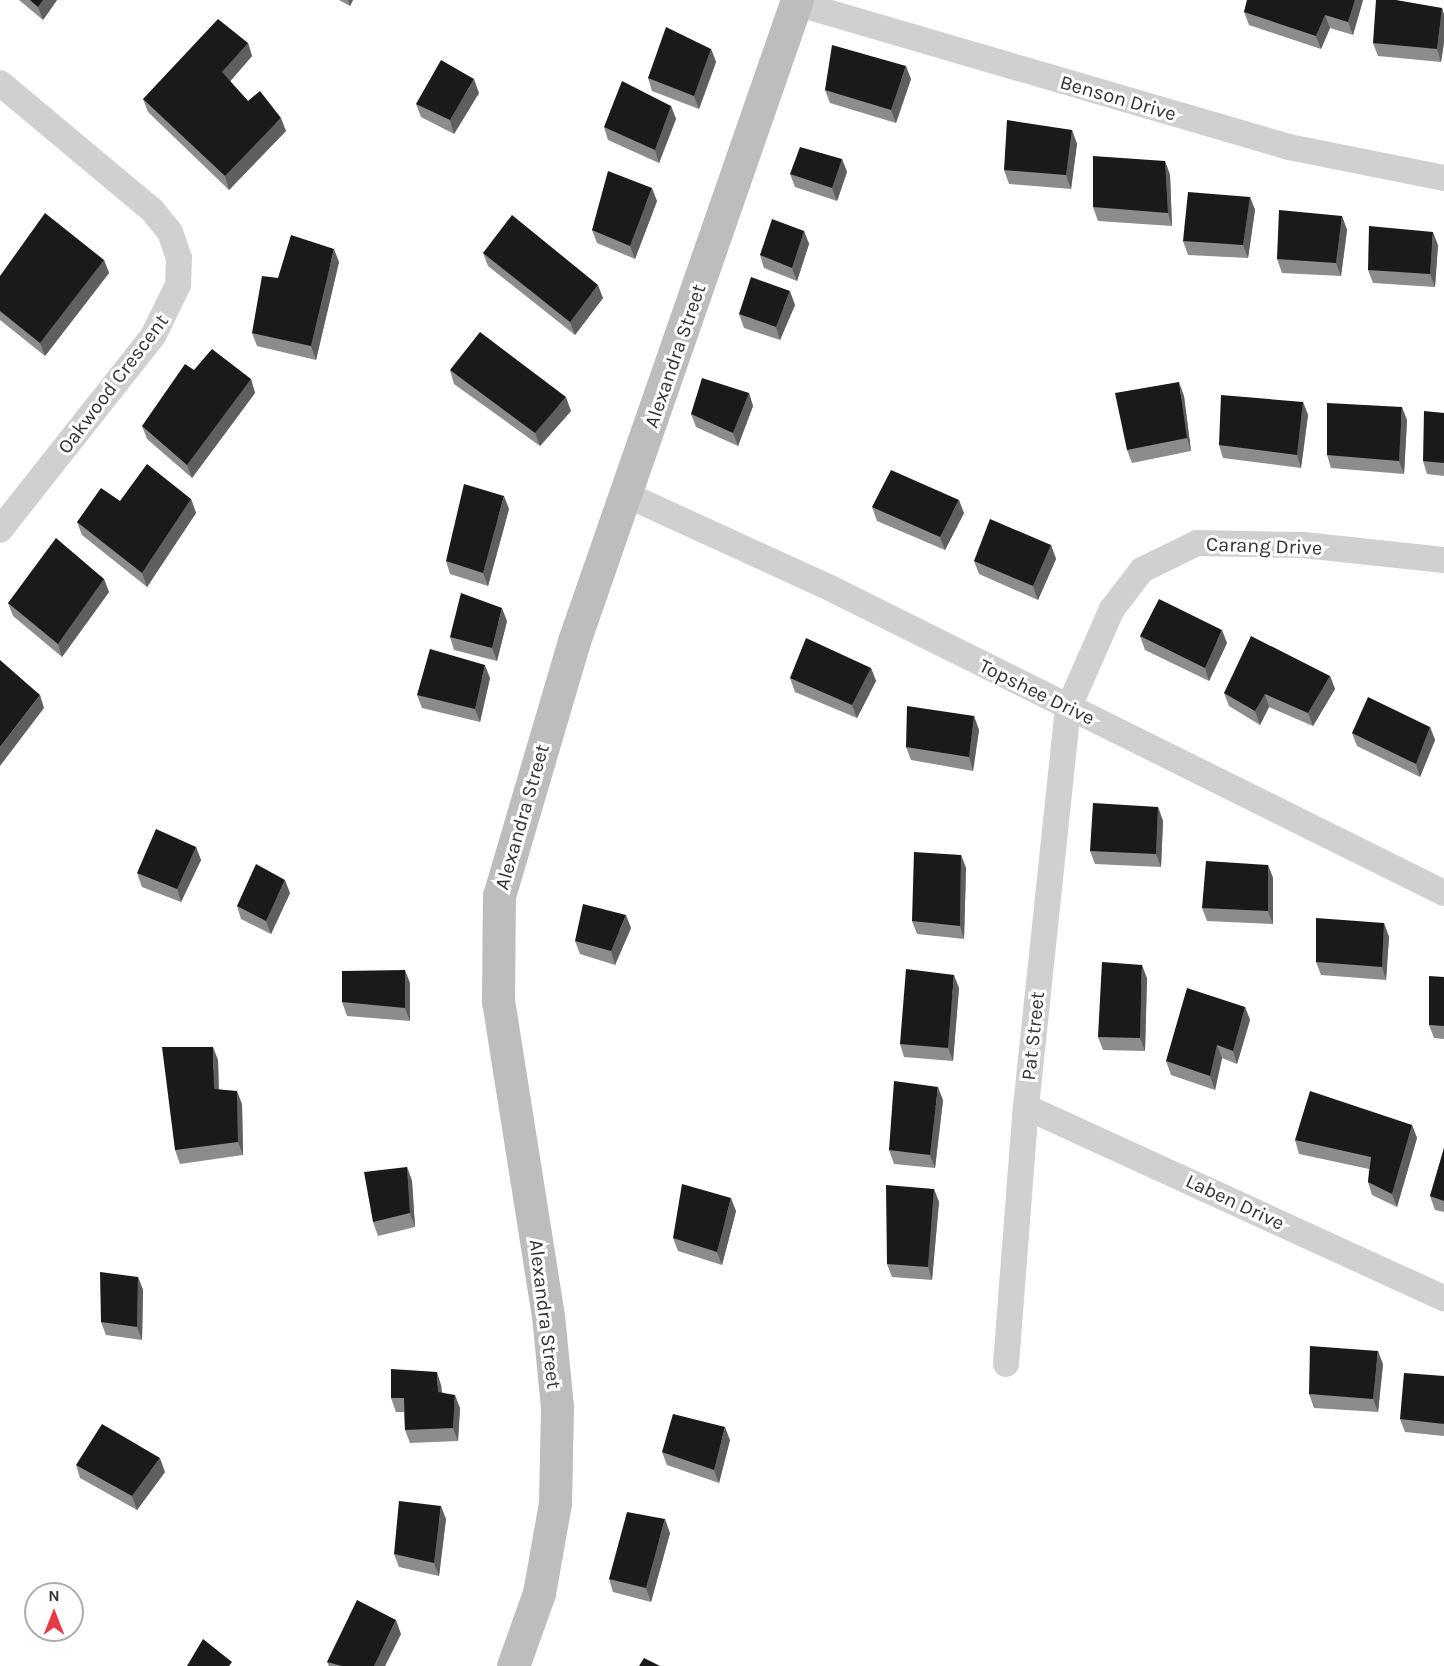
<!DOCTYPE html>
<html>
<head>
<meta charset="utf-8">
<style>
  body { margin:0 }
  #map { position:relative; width:1444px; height:1666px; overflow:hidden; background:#fff; font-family:Karla,sans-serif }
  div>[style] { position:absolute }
  .street>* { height:26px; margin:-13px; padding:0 13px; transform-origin:13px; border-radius:13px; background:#d0d0d0 }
  .secondary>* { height:33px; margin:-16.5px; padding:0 16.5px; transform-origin:16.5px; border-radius:16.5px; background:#bdbdbd }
  .wall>* { inset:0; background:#8c8c8c }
  .shaded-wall>* { inset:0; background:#5f5f5f }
  .building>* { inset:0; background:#1a1a1a }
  span { translate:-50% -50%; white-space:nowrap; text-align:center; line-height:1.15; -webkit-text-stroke:6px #fff; paint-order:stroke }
  .street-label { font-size:20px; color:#333 }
  .north { position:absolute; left:24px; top:1582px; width:60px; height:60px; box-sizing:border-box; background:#fff; border:2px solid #adadad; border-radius:50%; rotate:0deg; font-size:16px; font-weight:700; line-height:24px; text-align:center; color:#333 }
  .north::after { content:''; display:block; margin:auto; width:21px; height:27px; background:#e63946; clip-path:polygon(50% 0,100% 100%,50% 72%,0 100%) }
</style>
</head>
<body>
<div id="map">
  <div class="street">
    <div style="left:796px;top:3px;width:514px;rotate:16.28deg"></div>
    <div style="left:1289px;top:147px;width:158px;rotate:11.3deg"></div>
    <div style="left:0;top:83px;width:198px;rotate:39.9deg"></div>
    <div style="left:152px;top:210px;width:28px;rotate:51deg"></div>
    <div style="left:170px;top:232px;width:28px;rotate:71deg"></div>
    <div style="left:179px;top:258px;width:27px;rotate:92deg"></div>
    <div style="left:178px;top:285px;width:57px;rotate:116.1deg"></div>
    <div style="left:153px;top:336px;width:247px;rotate:128.3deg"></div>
    <div style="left:627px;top:495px;width:226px;rotate:24.6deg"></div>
    <div style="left:832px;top:589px;width:683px;rotate:26.42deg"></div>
    <div style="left:1026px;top:1107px;width:460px;rotate:24.6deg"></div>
    <div style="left:1006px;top:1364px;width:258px;rotate:-85.6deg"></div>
    <div style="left:1026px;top:1107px;width:400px;rotate:-84deg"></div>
    <div style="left:1068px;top:709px;width:109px;rotate:-66.3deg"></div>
    <div style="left:1112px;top:609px;width:49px;rotate:-52.4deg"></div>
    <div style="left:1142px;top:570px;width:61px;rotate:-26.1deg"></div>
    <div style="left:1197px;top:543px;width:107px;rotate:1.1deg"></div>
    <div style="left:1304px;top:545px;width:141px;rotate:6.1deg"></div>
  </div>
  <div class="secondary">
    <div style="left:513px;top:1666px;width:77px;rotate:-70.4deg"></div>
    <div style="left:539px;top:1593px;width:91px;rotate:-79.9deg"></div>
    <div style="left:555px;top:1503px;width:96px;rotate:-88.8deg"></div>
    <div style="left:557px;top:1407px;width:91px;rotate:-95.6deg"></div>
    <div style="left:548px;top:1316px;width:318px;rotate:-99deg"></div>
    <div style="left:498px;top:1002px;width:106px;rotate:-89.5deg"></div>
    <div style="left:499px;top:896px;width:266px;rotate:-73.6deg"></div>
    <div style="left:574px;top:641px;width:679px;rotate:-70.82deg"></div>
  </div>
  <div class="wall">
    <div style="clip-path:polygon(19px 0,57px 0,43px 20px)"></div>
    <div style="clip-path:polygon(339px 0,353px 0,350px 6px)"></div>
    <div style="clip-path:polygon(1247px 0,1363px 0,1353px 35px,1330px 28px,1321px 49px,1249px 25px,1244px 12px)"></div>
    <div style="clip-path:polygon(1442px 8px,1444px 15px,1444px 42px,1441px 62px,1378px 56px,1373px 43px)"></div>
    <div style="clip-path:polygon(248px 43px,252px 56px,230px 81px,248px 101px,286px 131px,229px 190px,148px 112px,143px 99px)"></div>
    <div style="clip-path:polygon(711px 49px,716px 62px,699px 109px,652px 91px,648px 78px)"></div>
    <div style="clip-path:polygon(911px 79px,896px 123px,830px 103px,825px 90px)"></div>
    <div style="clip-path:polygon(479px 93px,454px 134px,421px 117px,416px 104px)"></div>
    <div style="clip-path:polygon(671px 106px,676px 119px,659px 163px,608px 140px,604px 127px)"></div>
    <div style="clip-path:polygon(1072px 130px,1077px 144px,1071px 189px,1009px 184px,1004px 170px)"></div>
    <div style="clip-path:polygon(842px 159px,847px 172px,837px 201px,795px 187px,790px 174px)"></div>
    <div style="clip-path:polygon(1165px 161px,1170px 175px,1172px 226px,1098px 221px,1093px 207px)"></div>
    <div style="clip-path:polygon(1250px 197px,1255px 210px,1248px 258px,1188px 255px,1183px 241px)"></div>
    <div style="clip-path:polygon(657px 201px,635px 259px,597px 243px,592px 230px)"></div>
    <div style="clip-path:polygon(1342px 216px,1347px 230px,1341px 276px,1282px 273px,1277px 259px)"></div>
    <div style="clip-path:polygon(804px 231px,809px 244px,797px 281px,764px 268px,760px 255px)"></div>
    <div style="clip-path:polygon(1438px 245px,1435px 287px,1373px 283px,1368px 270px)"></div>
    <div style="clip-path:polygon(483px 253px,603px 298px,575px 335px,488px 266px)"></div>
    <div style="clip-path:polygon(104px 260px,109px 273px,45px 356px,0 320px,0 276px)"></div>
    <div style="clip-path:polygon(339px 262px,316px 360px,257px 346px,252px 333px,278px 278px)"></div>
    <div style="clip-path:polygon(795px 305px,780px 340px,744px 328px,739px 314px)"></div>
    <div style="clip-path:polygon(450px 370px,571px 411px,540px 446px,454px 384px)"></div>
    <div style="clip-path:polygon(251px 379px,255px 393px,192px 478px,147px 439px,142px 426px)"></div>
    <div style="clip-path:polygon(749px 393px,753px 406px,738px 446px,696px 427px,691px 414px)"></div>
    <div style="clip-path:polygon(1184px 396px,1191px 451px,1132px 463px,1127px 450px)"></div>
    <div style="clip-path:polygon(1303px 402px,1308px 415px,1301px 468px,1223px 458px,1219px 445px)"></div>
    <div style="clip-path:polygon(1444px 413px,1444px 476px,1427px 474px,1423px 461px)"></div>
    <div style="clip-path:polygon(1407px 420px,1404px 474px,1331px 468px,1327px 455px)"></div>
    <div style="clip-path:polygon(191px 499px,196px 513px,147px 587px,82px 535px,77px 522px,120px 501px)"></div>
    <div style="clip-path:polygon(872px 507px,964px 513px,945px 550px,877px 521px)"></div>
    <div style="clip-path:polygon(509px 509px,488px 586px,450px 574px,446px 561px)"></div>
    <div style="clip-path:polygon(1051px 545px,1056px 559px,1038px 600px,979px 574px,974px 561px)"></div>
    <div style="clip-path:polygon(104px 579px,109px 592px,62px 657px,13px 616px,8px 603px)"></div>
    <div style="clip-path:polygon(507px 621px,497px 661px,454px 650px,450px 637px)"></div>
    <div style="clip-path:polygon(1140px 636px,1227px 643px,1209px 681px,1145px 650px)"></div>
    <div style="clip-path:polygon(871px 668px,876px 681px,857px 718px,795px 692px,790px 678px)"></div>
    <div style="clip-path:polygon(1330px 676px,1335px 689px,1313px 726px,1269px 707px,1260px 725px,1229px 706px,1224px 693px)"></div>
    <div style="clip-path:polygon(490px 678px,480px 722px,422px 708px,417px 695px)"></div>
    <div style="clip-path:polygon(974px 716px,979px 730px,973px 771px,911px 760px,906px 747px)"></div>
    <div style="clip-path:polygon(1430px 727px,1435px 740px,1420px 777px,1357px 746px,1352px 733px)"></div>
    <div style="clip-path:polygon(1158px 807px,1163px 821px,1161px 867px,1095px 864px,1090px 851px)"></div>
    <div style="clip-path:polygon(196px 847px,201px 860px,181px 902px,142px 887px,137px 873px)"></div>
    <div style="clip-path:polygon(961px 855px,966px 868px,964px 939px,917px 934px,912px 921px)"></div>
    <div style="clip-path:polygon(1268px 865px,1273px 878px,1273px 924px,1207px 921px,1202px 908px)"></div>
    <div style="clip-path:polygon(290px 893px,271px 934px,241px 919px,237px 906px)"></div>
    <div style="clip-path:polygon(1384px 923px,1389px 937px,1386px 980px,1321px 975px,1316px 962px)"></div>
    <div style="clip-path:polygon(631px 928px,615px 965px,580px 954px,575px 941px)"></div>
    <div style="clip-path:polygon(1444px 977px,1444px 1039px,1434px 1038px,1429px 1025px)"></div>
    <div style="clip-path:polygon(1147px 978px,1145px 1051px,1103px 1050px,1098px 1037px)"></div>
    <div style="clip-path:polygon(410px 983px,410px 1021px,347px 1016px,342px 1002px)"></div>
    <div style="clip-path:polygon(959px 988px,953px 1061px,904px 1057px,900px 1044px)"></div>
    <div style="clip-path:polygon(1245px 1007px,1250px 1020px,1237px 1064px,1222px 1058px,1215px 1090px,1171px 1075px,1166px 1061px)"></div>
    <div style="clip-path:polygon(218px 1060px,219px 1089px,242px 1104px,243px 1155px,180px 1164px,175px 1150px)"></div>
    <div style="clip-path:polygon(943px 1100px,935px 1168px,894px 1164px,889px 1150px)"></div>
    <div style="clip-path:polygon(1412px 1125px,1417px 1138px,1397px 1207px,1372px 1195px,1368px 1182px,1369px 1169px,1299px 1154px,1295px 1140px)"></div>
    <div style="clip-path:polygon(1444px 1148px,1444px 1212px,1435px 1210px,1430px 1196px)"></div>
    <div style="clip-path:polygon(407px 1167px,412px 1181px,415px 1227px,378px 1236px,373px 1222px)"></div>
    <div style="clip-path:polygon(934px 1189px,939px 1202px,932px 1280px,892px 1277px,887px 1264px)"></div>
    <div style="clip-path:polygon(736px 1211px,722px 1265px,678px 1251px,673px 1238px)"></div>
    <div style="clip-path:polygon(138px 1277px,143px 1290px,142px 1340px,106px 1335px,101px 1322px)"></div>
    <div style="clip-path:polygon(1383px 1364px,1378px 1412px,1314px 1408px,1309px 1394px)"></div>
    <div style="clip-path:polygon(1444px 1376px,1444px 1436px,1405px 1432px,1400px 1419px)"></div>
    <div style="clip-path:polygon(441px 1385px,442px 1392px,460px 1408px,458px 1441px,410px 1443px,405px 1430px,404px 1412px,396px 1412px,391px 1398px)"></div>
    <div style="clip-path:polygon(730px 1440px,719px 1483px,667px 1465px,662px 1452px)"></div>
    <div style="clip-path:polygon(76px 1465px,165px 1472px,137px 1510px,80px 1478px)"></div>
    <div style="clip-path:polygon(446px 1519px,439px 1576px,399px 1567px,394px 1554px)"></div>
    <div style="clip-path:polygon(670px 1533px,651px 1602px,613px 1592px,609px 1579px)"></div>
    <div style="clip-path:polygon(401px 1634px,385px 1666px,329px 1666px,327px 1662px)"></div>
  </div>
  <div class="shaded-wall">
    <div style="clip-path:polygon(43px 0,57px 0,43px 20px,38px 7px)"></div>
    <div style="clip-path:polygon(348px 0,353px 0,350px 6px)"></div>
    <div style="clip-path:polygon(1355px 0,1363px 0,1353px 35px,1348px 22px)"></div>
    <div style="clip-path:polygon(1442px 8px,1444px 15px,1444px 42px,1441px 62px,1437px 49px)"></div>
    <div style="clip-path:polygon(1325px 15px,1330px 28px,1321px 49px,1316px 36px)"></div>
    <div style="clip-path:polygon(248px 43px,252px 56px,227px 85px,222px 72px)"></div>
    <div style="clip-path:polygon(711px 49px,716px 62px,699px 109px,694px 96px)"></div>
    <div style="clip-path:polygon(906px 66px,911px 79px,896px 123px,891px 110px)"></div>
    <div style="clip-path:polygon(474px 79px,479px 93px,454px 134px,450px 120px)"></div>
    <div style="clip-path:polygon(671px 106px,676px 119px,659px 163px,655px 150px)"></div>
    <div style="clip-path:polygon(281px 118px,286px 131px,229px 190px,225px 176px)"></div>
    <div style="clip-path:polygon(1072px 130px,1077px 144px,1071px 189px,1066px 175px)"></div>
    <div style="clip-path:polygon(842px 159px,847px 172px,837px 201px,832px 188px)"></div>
    <div style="clip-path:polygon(1165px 161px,1170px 175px,1172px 226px,1168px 213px)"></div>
    <div style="clip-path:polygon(652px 188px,657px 201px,635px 259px,630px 246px)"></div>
    <div style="clip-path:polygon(1250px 197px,1255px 210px,1248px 258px,1243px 245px)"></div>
    <div style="clip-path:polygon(1342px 216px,1347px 230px,1341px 276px,1336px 263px)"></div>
    <div style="clip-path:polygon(804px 231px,809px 244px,797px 281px,792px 268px)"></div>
    <div style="clip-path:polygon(1433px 232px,1438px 245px,1435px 287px,1430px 274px)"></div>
    <div style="clip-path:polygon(334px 249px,339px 262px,316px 360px,311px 346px)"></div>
    <div style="clip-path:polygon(104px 260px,109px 273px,45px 356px,40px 343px)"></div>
    <div style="clip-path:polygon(598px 285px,603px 298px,575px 335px,570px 322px)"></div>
    <div style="clip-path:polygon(790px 291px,795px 305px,780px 340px,776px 327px)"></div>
    <div style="clip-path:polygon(251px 379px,255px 393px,192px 478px,187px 465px)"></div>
    <div style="clip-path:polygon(1179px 382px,1184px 396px,1191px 451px,1187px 438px)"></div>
    <div style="clip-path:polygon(749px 393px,753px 406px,738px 446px,733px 433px)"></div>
    <div style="clip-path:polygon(566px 397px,571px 411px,540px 446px,535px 433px)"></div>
    <div style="clip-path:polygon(1303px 402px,1308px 415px,1301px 468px,1297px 455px)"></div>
    <div style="clip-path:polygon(1402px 407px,1407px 420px,1404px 474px,1399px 461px)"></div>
    <div style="clip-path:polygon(504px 496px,509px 509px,488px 586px,483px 573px)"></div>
    <div style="clip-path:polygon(191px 499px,196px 513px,147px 587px,142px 573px)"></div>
    <div style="clip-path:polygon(959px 500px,964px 513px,945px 550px,940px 537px)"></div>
    <div style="clip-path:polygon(1051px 545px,1056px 559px,1038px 600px,1033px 586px)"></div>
    <div style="clip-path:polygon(104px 579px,109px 592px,62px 657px,58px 644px)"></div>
    <div style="clip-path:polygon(502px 608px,507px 621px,497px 661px,492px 648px)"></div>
    <div style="clip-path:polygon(1222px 630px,1227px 643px,1209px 681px,1205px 668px)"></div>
    <div style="clip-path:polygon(485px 665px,490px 678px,480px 722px,475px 709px)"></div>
    <div style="clip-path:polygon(871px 668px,876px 681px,857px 718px,852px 705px)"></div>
    <div style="clip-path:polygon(1330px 676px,1335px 689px,1313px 726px,1308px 713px)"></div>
    <div style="clip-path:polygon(1265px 694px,1269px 707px,1260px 725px,1255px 711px)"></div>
    <div style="clip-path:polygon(40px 695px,44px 708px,0 766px,0 747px)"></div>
    <div style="clip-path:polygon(974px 716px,979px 730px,973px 771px,969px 757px)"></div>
    <div style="clip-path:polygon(1430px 727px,1435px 740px,1420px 777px,1416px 764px)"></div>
    <div style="clip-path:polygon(1158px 807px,1163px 821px,1161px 867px,1156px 854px)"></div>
    <div style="clip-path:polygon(196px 847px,201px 860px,181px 902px,177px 889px)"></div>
    <div style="clip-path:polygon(961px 855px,966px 868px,964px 939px,960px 926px)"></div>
    <div style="clip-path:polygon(1268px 865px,1273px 878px,1273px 924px,1268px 911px)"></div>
    <div style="clip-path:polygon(285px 880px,290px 893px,271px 934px,266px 921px)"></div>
    <div style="clip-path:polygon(626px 915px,631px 928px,615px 965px,611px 951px)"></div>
    <div style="clip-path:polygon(1384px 923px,1389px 937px,1386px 980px,1382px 967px)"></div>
    <div style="clip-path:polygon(1142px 965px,1147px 978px,1145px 1051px,1140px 1038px)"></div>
    <div style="clip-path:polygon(405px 970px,410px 983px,410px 1021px,405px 1008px)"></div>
    <div style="clip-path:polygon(954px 975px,959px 988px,953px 1061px,948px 1048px)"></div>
    <div style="clip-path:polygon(1245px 1007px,1250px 1020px,1237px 1064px,1233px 1051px)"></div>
    <div style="clip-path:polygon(1217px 1045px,1222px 1058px,1215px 1090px,1210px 1076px)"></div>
    <div style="clip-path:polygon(213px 1047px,218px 1060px,219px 1102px,214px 1089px)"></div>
    <div style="clip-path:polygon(938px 1087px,943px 1100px,935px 1168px,930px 1155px)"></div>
    <div style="clip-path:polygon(237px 1091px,242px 1104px,243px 1155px,238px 1142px)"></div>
    <div style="clip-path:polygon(1412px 1125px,1417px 1138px,1397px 1207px,1392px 1194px)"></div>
    <div style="clip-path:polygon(407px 1167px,412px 1181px,415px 1227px,410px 1213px)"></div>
    <div style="clip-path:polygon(934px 1189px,939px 1202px,932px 1280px,928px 1267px)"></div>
    <div style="clip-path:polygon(731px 1198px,736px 1211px,722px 1265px,717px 1252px)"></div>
    <div style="clip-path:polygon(138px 1277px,143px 1290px,142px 1340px,137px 1327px)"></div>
    <div style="clip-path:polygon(1378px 1351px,1383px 1364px,1378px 1412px,1373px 1399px)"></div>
    <div style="clip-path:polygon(437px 1372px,441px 1385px,443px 1405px,438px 1392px)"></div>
    <div style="clip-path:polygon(455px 1395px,460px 1408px,458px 1441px,453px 1428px)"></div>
    <div style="clip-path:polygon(725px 1427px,730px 1440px,719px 1483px,714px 1470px)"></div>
    <div style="clip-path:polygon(160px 1458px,165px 1472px,137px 1510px,132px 1496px)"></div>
    <div style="clip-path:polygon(441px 1506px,446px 1519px,439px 1576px,434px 1563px)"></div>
    <div style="clip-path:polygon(665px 1519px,670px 1533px,651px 1602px,646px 1588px)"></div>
    <div style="clip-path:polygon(396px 1620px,401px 1634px,385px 1666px,374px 1666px)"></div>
  </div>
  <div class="building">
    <div style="clip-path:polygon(30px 0,43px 0,38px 7px)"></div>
    <div style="clip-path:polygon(1247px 0,1355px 0,1348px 22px,1325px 15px,1316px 36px,1244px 12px)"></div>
    <div style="clip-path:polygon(1376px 0,1396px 0,1442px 8px,1437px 49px,1373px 43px)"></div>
    <div style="clip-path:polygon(218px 19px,248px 43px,222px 72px,248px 101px,260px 91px,281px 118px,225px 176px,143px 99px)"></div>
    <div style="clip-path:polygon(666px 27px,711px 49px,694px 96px,648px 78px)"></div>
    <div style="clip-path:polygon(832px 45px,906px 66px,891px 110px,825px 90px)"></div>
    <div style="clip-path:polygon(441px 60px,474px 79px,450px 120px,416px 104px)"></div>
    <div style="clip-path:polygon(622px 81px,671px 106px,655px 150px,604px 127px)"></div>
    <div style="clip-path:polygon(1007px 120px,1072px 130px,1066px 175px,1004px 170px)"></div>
    <div style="clip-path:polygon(800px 147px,842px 159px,832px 188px,790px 174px)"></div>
    <div style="clip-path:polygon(1093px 156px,1165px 161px,1168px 213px,1093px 207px)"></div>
    <div style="clip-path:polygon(608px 171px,652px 188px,630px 246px,592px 230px)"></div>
    <div style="clip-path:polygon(1188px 192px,1250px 197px,1243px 245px,1183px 241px)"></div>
    <div style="clip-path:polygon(1279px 210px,1342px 216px,1336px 263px,1277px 259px)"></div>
    <div style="clip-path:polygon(45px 213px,104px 260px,40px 343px,0 311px,0 276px)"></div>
    <div style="clip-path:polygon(512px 215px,598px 285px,570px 322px,483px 253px)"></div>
    <div style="clip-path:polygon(772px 219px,804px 231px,792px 268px,760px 255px)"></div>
    <div style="clip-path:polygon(1369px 226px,1433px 232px,1430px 274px,1368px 270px)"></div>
    <div style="clip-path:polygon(291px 235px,334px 249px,311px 346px,252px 333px,262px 276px,278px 278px)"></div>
    <div style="clip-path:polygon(751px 277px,790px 291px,776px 327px,739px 314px)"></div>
    <div style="clip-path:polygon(480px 332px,566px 397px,535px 433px,450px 370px)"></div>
    <div style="clip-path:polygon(212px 349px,251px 379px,187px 465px,142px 426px,185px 364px,194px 370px)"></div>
    <div style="clip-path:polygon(702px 378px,749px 393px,733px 433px,691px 414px)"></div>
    <div style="clip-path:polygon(1179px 382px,1187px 438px,1127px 450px,1115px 393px)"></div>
    <div style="clip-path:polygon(1221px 395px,1303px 402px,1297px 455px,1219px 445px)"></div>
    <div style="clip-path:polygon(1327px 403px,1402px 407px,1399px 461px,1327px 455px)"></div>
    <div style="clip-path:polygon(1424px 411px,1444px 413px,1444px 463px,1423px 461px)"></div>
    <div style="clip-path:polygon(147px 464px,191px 499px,142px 573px,77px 522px,101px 488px,120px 501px)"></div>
    <div style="clip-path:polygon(891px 470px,959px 500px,940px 537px,872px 507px)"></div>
    <div style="clip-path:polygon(464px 484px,504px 496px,483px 573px,446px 561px)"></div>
    <div style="clip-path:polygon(990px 519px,1051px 545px,1033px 586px,974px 561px)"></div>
    <div style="clip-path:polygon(56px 538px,104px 579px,58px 644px,8px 603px)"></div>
    <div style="clip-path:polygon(461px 593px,502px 608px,492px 648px,450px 637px)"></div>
    <div style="clip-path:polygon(1159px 599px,1222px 630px,1205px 668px,1140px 636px)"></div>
    <div style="clip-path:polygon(1251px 636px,1330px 676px,1308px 713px,1265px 694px,1255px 711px,1224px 693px)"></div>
    <div style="clip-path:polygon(806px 638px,871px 668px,852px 705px,790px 678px)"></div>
    <div style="clip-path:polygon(430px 649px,485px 665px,475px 709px,417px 695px)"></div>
    <div style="clip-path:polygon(0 660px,40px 695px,0 747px)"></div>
    <div style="clip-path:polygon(1368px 697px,1430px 727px,1416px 764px,1352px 733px)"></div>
    <div style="clip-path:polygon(907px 706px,974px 716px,969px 757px,906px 747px)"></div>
    <div style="clip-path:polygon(1093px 803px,1158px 807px,1156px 854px,1090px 851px)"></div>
    <div style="clip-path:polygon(156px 829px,196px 847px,177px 889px,137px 873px)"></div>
    <div style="clip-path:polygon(914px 852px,961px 855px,960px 926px,912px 921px)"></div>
    <div style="clip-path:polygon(1206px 861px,1268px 865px,1268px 911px,1202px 908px)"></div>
    <div style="clip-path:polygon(256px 864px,285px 880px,266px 921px,237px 906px)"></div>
    <div style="clip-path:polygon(583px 904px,626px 915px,611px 951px,575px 941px)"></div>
    <div style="clip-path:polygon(1316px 918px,1384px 923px,1382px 967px,1316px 962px)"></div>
    <div style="clip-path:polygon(1102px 962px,1142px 965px,1140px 1038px,1098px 1037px)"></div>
    <div style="clip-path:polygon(906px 969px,954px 975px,948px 1048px,900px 1044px)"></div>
    <div style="clip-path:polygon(405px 970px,405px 1008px,342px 1002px,342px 971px)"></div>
    <div style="clip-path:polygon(1429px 976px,1444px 977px,1444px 1026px,1429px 1025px)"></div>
    <div style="clip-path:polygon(1187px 988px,1245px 1007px,1233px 1051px,1217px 1045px,1210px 1076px,1166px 1061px)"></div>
    <div style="clip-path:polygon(162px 1047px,213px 1047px,214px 1089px,237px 1091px,238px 1142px,175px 1150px)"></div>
    <div style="clip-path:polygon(894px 1081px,938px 1087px,930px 1155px,889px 1150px)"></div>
    <div style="clip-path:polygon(1310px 1091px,1412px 1125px,1392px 1194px,1368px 1182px,1371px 1157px,1295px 1140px)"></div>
    <div style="clip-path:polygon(1444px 1148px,1444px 1201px,1430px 1196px)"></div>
    <div style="clip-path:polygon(407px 1167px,410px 1213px,373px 1222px,364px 1172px)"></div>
    <div style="clip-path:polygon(682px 1184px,731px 1198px,717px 1252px,673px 1238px)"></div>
    <div style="clip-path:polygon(886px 1185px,934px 1189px,928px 1267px,887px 1264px)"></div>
    <div style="clip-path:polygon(100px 1272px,138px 1277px,137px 1327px,101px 1322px)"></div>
    <div style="clip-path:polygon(1310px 1346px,1378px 1351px,1373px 1399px,1309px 1394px)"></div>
    <div style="clip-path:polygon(391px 1369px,437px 1372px,438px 1392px,455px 1395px,453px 1428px,405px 1430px,404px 1398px,391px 1398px)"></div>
    <div style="clip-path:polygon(1404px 1373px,1444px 1376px,1444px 1424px,1400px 1419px)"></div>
    <div style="clip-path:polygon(673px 1414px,725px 1427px,714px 1470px,662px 1452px)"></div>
    <div style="clip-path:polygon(102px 1424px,160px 1458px,132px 1496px,76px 1465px)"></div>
    <div style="clip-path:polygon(399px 1501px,441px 1506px,434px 1563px,394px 1554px)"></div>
    <div style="clip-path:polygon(627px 1512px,665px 1519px,646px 1588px,609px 1579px)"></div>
    <div style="clip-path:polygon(357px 1600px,396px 1620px,374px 1666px,342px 1666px,327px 1662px)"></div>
    <div style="clip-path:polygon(203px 1639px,232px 1662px,229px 1666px,187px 1666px)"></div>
    <div style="clip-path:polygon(644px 1658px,660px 1666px,639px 1666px)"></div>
  </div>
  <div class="street-label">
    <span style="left:1118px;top:98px;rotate:16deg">Benson Drive</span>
    <span style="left:675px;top:356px;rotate:-71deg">Alexandra Street</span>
    <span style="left:113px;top:384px;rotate:-53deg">Oakwood Crescent</span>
    <span style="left:1264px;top:546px;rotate:2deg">Carang Drive</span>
    <span style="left:1037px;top:692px;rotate:26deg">Topshee Drive</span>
    <span style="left:522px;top:817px;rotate:-74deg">Alexandra Street</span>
    <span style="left:1033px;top:1036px;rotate:-84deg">Pat Street</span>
    <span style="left:1235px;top:1202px;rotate:25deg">Laben Drive</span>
    <span style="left:545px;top:1314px;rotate:83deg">Alexandra Street</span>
  </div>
  <div class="north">N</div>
</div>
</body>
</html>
